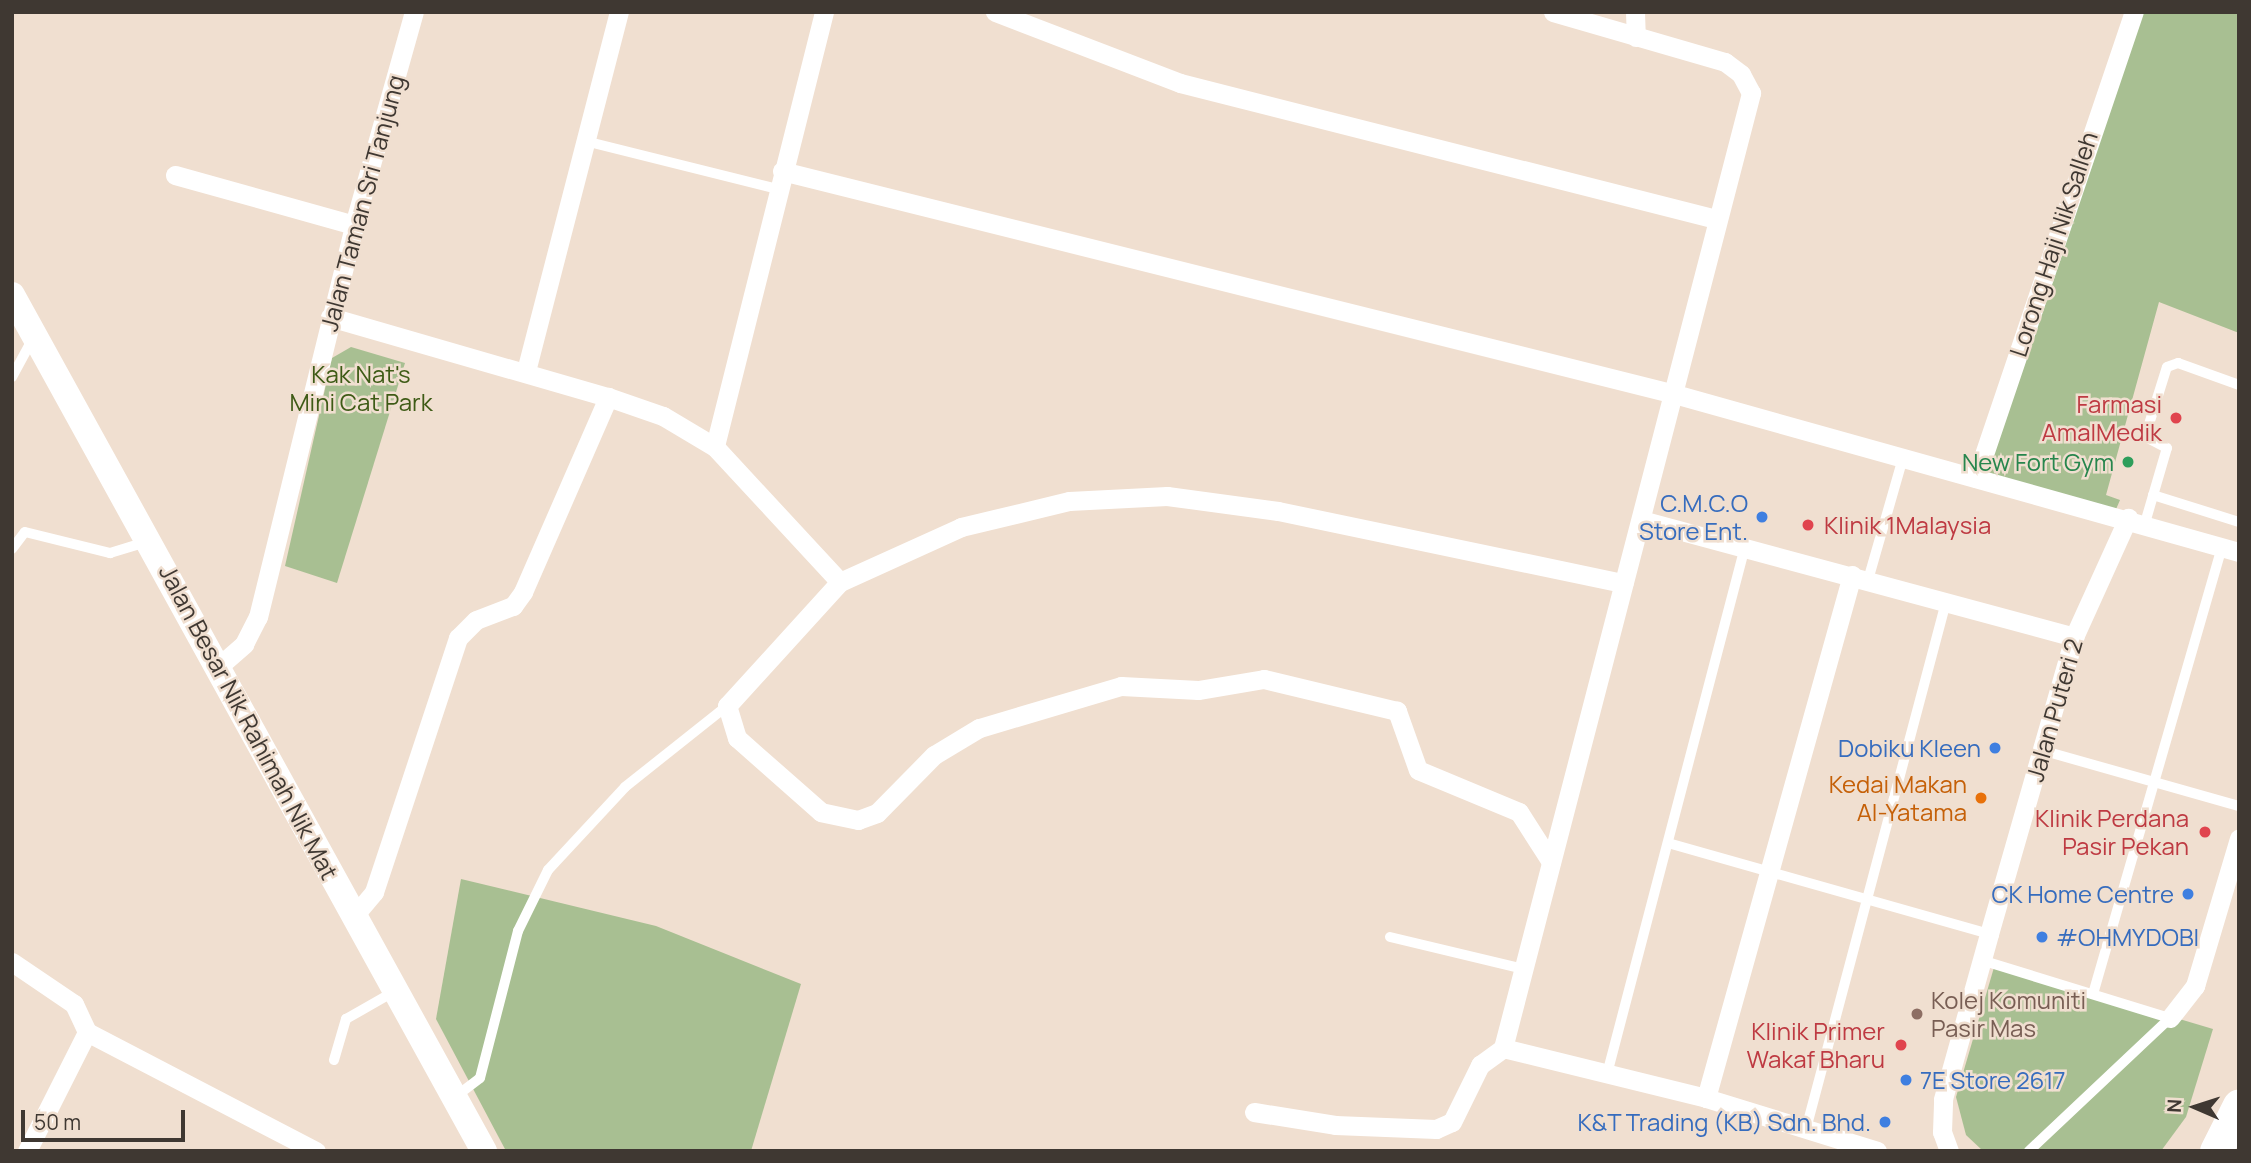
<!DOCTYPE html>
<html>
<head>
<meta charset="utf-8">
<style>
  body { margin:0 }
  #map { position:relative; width:2251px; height:1163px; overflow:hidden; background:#f0dfd0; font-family:Manrope,sans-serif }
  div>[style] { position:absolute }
  .green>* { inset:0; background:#a8bf92 }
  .lane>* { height:10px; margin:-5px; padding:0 5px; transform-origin:5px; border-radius:5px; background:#fff }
  .street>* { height:19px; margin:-9.5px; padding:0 9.5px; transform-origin:9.5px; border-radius:9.5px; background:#fff }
  .secondary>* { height:26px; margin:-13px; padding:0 13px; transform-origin:13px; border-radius:13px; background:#fff }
  .highway>* { height:33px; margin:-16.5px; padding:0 16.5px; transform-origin:16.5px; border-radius:16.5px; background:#fff }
  .dots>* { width:19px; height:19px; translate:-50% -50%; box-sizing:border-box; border:4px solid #f0dfd0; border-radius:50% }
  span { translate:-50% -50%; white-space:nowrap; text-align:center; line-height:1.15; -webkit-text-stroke:5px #f0dfd0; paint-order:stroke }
  .street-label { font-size:24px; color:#3f3832 }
  .park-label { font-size:24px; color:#3e5b16 }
  .health-label { font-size:24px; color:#be3a42 }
  .right { translate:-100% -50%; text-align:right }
  .left { translate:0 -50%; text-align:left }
  .leisure-label { font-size:24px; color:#27864d }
  .shop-label { font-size:24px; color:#366cbe }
  .food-label { font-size:24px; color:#c56008 }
  .education-label { font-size:24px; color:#785e54 }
  .frame { position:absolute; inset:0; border:14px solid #3f3832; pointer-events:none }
  .north { position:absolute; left:2160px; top:1072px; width:70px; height:70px; -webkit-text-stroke:5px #f0dfd0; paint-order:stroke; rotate:273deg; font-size:19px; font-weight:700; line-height:28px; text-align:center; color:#3f3832 }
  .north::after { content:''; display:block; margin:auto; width:24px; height:32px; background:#3f3832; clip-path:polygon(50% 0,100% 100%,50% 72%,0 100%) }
  .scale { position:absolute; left:21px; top:1110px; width:164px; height:32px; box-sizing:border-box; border:4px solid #3f3832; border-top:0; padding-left:9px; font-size:21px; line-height:24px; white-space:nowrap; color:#3f3832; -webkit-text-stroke:5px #f0dfd0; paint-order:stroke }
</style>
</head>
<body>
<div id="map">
  <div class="green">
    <div style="clip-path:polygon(2134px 12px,2239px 12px,2239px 333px,2159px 302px,2106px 495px,2120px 500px,2114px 514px,1976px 478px)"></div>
    <div style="clip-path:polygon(351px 347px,405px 363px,337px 583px,285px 566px,332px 358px)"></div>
    <div style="clip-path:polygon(461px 879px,656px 926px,801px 984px,751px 1151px,506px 1151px,436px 1019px)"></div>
    <div style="clip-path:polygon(1995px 964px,2213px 1029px,2186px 1117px,2161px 1151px,1983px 1151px,1966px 1135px,1956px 1097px)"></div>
  </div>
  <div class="lane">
    <div style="left:585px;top:141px;width:198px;rotate:14deg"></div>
    <div style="left:12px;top:377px;width:42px;rotate:-61.6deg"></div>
    <div style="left:2153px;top:495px;width:90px;rotate:17.4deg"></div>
    <div style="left:2145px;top:523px;width:78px;rotate:-73.7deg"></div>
    <div style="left:2167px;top:448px;width:25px;rotate:-153deg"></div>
    <div style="left:2145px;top:437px;width:73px;rotate:-72.6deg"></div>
    <div style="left:2167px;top:367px;width:12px;rotate:-20deg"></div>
    <div style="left:2178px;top:363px;width:65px;rotate:19.8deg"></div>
    <div style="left:12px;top:549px;width:21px;rotate:-53deg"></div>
    <div style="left:25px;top:532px;width:88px;rotate:13.9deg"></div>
    <div style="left:110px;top:553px;width:39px;rotate:-17deg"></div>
    <div style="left:1868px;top:580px;width:127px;rotate:-74deg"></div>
    <div style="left:2041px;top:750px;width:206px;rotate:15.8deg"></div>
    <div style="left:1668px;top:843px;width:334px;rotate:15.8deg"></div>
    <div style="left:1390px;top:937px;width:137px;rotate:13.5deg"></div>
    <div style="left:1981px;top:960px;width:198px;rotate:17.1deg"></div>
    <div style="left:2170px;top:1018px;width:194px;rotate:136.7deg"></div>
    <div style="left:2093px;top:994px;width:465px;rotate:-73.9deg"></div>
    <div style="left:334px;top:1060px;width:43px;rotate:-73.7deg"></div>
    <div style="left:346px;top:1019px;width:56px;rotate:-29.7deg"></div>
    <div style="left:1607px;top:1074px;width:545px;rotate:-75.33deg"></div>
    <div style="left:455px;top:1097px;width:31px;rotate:-37deg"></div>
    <div style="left:480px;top:1078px;width:152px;rotate:-75.5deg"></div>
    <div style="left:518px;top:931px;width:68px;rotate:-63.8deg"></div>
    <div style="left:548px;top:870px;width:113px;rotate:-47.1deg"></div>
    <div style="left:625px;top:787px;width:130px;rotate:-38.5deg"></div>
    <div style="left:1806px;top:1129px;width:545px;rotate:-75.12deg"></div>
  </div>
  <div class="street">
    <div style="left:824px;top:12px;width:448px;rotate:104.1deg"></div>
    <div style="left:715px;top:447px;width:184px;rotate:47.2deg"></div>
    <div style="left:995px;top:12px;width:198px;rotate:21deg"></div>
    <div style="left:1180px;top:83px;width:553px;rotate:14.24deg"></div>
    <div style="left:1635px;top:12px;width:25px;rotate:88deg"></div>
    <div style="left:782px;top:171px;width:916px;rotate:14.02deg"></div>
    <div style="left:1671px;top:393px;width:590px;rotate:15.64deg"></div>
    <div style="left:175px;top:175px;width:186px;rotate:15.6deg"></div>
    <div style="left:330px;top:317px;width:289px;rotate:16.1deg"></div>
    <div style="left:608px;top:397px;width:58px;rotate:19.1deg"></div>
    <div style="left:663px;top:416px;width:61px;rotate:30.8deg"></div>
    <div style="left:526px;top:371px;width:371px;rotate:-75.5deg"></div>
    <div style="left:1976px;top:478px;width:492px;rotate:-71.3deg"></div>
    <div style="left:1641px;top:520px;width:449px;rotate:15.1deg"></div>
    <div style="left:218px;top:667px;width:35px;rotate:-41deg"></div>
    <div style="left:244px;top:644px;width:30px;rotate:-63deg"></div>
    <div style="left:258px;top:617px;width:404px;rotate:-76.2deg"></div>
    <div style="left:354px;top:225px;width:221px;rotate:-74.3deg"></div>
    <div style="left:1551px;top:862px;width:59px;rotate:-122.6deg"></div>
    <div style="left:1519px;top:812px;width:109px;rotate:-157.4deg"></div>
    <div style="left:1418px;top:770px;width:63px;rotate:-109.6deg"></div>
    <div style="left:1397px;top:711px;width:137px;rotate:-166.5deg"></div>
    <div style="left:1264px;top:679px;width:67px;rotate:170.5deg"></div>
    <div style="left:1198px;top:690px;width:77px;rotate:-177deg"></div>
    <div style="left:1121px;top:686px;width:148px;rotate:163.5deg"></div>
    <div style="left:979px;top:728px;width:52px;rotate:149deg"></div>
    <div style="left:934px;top:755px;width:81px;rotate:134.5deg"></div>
    <div style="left:877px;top:813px;width:20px;rotate:160deg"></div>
    <div style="left:858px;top:820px;width:38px;rotate:-168deg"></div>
    <div style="left:821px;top:812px;width:112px;rotate:-138.6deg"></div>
    <div style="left:737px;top:738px;width:34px;rotate:-107deg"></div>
    <div style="left:727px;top:706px;width:168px;rotate:-47.7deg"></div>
    <div style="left:840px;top:582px;width:133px;rotate:-24.4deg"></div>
    <div style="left:961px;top:527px;width:111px;rotate:-13.5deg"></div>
    <div style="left:1069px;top:501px;width:98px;rotate:-2.9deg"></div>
    <div style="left:1167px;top:496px;width:112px;rotate:7.7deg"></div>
    <div style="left:1278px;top:511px;width:353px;rotate:11.8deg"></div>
    <div style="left:354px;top:916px;width:31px;rotate:-50deg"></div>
    <div style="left:374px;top:892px;width:268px;rotate:-71.7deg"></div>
    <div style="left:458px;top:638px;width:25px;rotate:-45deg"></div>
    <div style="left:476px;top:620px;width:40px;rotate:-21deg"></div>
    <div style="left:513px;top:606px;width:17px;rotate:-54deg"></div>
    <div style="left:523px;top:592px;width:213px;rotate:-66.4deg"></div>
    <div style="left:12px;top:962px;width:75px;rotate:34.1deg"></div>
    <div style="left:74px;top:1004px;width:31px;rotate:65deg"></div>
    <div style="left:87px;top:1032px;width:258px;rotate:27.5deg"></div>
    <div style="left:2170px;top:1018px;width:41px;rotate:-52deg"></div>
    <div style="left:2195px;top:986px;width:154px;rotate:-73.4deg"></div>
    <div style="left:1503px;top:1048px;width:209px;rotate:13.8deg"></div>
    <div style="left:1706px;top:1098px;width:179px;rotate:17.2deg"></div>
    <div style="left:1706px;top:1098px;width:543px;rotate:-74.4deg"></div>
    <div style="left:1254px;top:1112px;width:82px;rotate:9.1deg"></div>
    <div style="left:1335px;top:1125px;width:101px;rotate:2.3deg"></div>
    <div style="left:1436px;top:1129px;width:17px;rotate:-24deg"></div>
    <div style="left:1452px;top:1122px;width:64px;rotate:-63.8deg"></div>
    <div style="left:1480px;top:1065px;width:29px;rotate:-36deg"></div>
    <div style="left:1503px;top:1048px;width:987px;rotate:-75.44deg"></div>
    <div style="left:1751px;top:93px;width:21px;rotate:-118deg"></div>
    <div style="left:1741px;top:74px;width:20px;rotate:-143deg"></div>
    <div style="left:1725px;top:62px;width:179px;rotate:-163.8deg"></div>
    <div style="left:27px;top:1151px;width:133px;rotate:-63.2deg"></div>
    <div style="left:1949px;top:1151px;width:20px;rotate:-110deg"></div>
    <div style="left:1942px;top:1132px;width:33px;rotate:-88deg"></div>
    <div style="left:1943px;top:1099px;width:171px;rotate:-74.4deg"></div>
    <div style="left:1989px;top:934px;width:309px;rotate:-74deg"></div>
    <div style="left:2074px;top:637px;width:131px;rotate:-65.6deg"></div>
  </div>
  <div class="secondary">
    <div style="left:12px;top:295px;width:978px;rotate:61.13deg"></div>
  </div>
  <div class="highway">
    <div style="left:2216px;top:1151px;width:51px;rotate:-63.4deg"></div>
  </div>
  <div class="dots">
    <div style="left:2176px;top:418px;background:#e0444e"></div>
    <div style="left:2128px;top:462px;background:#2e9e5b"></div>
    <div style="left:1762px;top:517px;background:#3f7fe0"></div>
    <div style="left:1808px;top:525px;background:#e0444e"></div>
    <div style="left:1995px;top:748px;background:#3f7fe0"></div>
    <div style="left:1981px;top:798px;background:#e8710a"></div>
    <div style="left:2205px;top:832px;background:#e0444e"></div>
    <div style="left:2188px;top:894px;background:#3f7fe0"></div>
    <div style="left:2042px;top:937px;background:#3f7fe0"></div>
    <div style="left:1917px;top:1014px;background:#8d6e63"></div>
    <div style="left:1901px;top:1045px;background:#e0444e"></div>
    <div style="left:1906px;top:1080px;background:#3f7fe0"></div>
    <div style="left:1885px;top:1122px;background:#3f7fe0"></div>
  </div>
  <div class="street-label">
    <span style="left:362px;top:203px;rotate:-75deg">Jalan Taman Sri Tanjung</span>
    <span style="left:2053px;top:244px;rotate:-72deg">Lorong Haji Nik Salleh</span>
    <span style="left:2054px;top:710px;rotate:-74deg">Jalan Puteri 2</span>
    <span style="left:249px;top:722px;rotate:62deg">Jalan Besar Nik Rahimah Nik Mat</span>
  </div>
  <div class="park-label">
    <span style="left:361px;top:388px">Kak Nat's<br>Mini Cat Park</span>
  </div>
  <div class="health-label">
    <span class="right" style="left:2162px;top:418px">Farmasi<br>AmalMedik</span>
    <span class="left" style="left:1824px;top:525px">Klinik 1Malaysia</span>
    <span class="right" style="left:2189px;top:832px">Klinik Perdana<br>Pasir Pekan</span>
    <span class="right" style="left:1885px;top:1045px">Klinik Primer<br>Wakaf Bharu</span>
  </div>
  <div class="leisure-label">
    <span class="right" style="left:2114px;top:462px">New Fort Gym</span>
  </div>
  <div class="shop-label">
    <span class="right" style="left:1748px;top:517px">C.M.C.O<br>Store Ent.</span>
    <span class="right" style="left:1981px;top:748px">Dobiku Kleen</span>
    <span class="right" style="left:2174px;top:894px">CK Home Centre</span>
    <span class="left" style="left:2056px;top:937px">#OHMYDOBI</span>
    <span class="left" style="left:1920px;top:1080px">7E Store 2617</span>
    <span class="right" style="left:1871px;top:1122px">K&amp;T Trading (KB) Sdn. Bhd.</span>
  </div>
  <div class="food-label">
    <span class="right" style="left:1967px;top:798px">Kedai Makan<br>Al-Yatama</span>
  </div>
  <div class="education-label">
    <span class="left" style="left:1931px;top:1014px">Kolej Komuniti<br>Pasir Mas</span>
  </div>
  <div class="frame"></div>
  <div class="north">N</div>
  <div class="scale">50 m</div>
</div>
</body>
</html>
